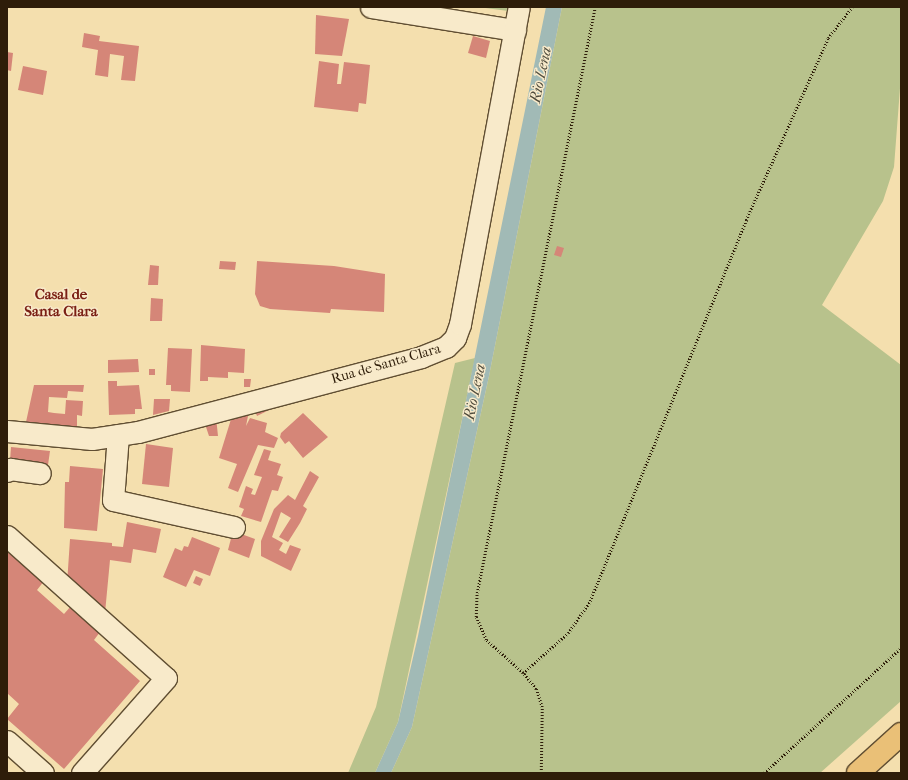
<!DOCTYPE html>
<html>
<head>
<meta charset="utf-8">
<style>
  body { margin:0 }
  #map { position:relative; width:908px; height:780px; overflow:hidden; background:#f4dfae; font-family:"IM FELL French Canon",serif }
  div>[style] { position:absolute }
  .green>* { inset:0; background:#b8c28c }
  .water>* { inset:0; background:#a1bab6 }
  .building>* { inset:0; background:#d58678 }
  .path>* { height:2.5px; margin-top:-1.25px; transform-origin:0; background:repeating-linear-gradient(90deg,#2e1d09 0 1px,transparent 0 3px) }
  .roads { filter:drop-shadow(1px 0 #604e32) drop-shadow(-1px 0 #604e32) drop-shadow(0 1px #604e32) drop-shadow(0 -1px #604e32) }
  .minor>* { height:21px; margin:-10.5px; padding:0 10.5px; transform-origin:10.5px; border-radius:10.5px; background:#f8eaca }
  .highway>* { height:22px; margin:-11px; padding:0 11px; transform-origin:11px; border-radius:11px; background:#eac077 }
  span { translate:-50% -50%; white-space:nowrap; text-align:center; line-height:1.15; -webkit-text-stroke:3px #f8eaca; paint-order:stroke }
  .street-label { font-size:14px; color:#2e1d09 }
  .water-label { font-size:15px; color:#504c3d; font-style:italic }
  .neighbourhood-label { font-size:15px; color:#7a1f14; font-weight:700 }
  .frame { position:absolute; inset:0; border:8px solid #2e1d09; pointer-events:none }
</style>
</head>
<body>
<div id="map">
  <div class="green">
    <div style="clip-path:polygon(478px 7px,508px 7px,508px 11px)"></div>
    <div style="clip-path:polygon(562px 7px,901px 7px,901px 75px,894px 167px,883px 201px,822px 305px,901px 365px,901px 701px,820px 773px,391px 773px,412px 727px,489px 376px)"></div>
    <div style="clip-path:polygon(475px 358px,398px 722px,375px 773px,348px 773px,376px 707px,455px 363px)"></div>
  </div>
  <div class="water">
    <div style="clip-path:polygon(546px 7px,562px 7px,489px 376px,412px 727px,391px 773px,375px 773px,398px 722px,418px 636px)"></div>
  </div>
  <div class="building">
    <div style="clip-path:polygon(316px 15px,349px 19px,342px 56px,315px 54px)"></div>
    <div style="clip-path:polygon(84px 33px,100px 36px,99px 41px,139px 46px,135px 81px,121px 80px,124px 56px,110px 54px,108px 77px,95px 75px,98px 50px,82px 47px)"></div>
    <div style="clip-path:polygon(473px 36px,490px 41px,486px 58px,468px 53px)"></div>
    <div style="clip-path:polygon(7px 52px,13px 53px,11px 71px,7px 70px)"></div>
    <div style="clip-path:polygon(319px 61px,339px 64px,337px 84px,341px 84px,344px 62px,370px 65px,366px 104px,359px 103px,358px 112px,314px 107px)"></div>
    <div style="clip-path:polygon(23px 66px,47px 71px,43px 95px,18px 90px)"></div>
    <div style="clip-path:polygon(557px 246px,564px 248px,561px 257px,554px 255px)"></div>
    <div style="clip-path:polygon(220px 261px,236px 262px,235px 270px,219px 269px)"></div>
    <div style="clip-path:polygon(257px 261px,334px 266px,385px 274px,384px 312px,331px 309px,330px 313px,270px 309px,260px 306px,255px 294px)"></div>
    <div style="clip-path:polygon(150px 265px,159px 266px,158px 285px,148px 285px)"></div>
    <div style="clip-path:polygon(151px 298px,163px 299px,162px 321px,150px 321px)"></div>
    <div style="clip-path:polygon(201px 345px,245px 349px,244px 373px,228px 372px,228px 378px,208px 377px,208px 381px,200px 381px)"></div>
    <div style="clip-path:polygon(168px 348px,192px 349px,190px 392px,171px 391px,171px 385px,166px 385px)"></div>
    <div style="clip-path:polygon(138px 359px,139px 372px,108px 373px,108px 360px)"></div>
    <div style="clip-path:polygon(149px 369px,155px 369px,155px 375px,149px 375px)"></div>
    <div style="clip-path:polygon(244px 379px,251px 379px,250px 387px,244px 387px)"></div>
    <div style="clip-path:polygon(108px 381px,117px 381px,117px 386px,139px 385px,142px 409px,135px 409px,135px 414px,109px 415px)"></div>
    <div style="clip-path:polygon(34px 385px,84px 385px,83px 392px,68px 391px,67px 398px,49px 397px,48px 412px,54px 413px,65px 414px,66px 400px,83px 401px,82px 416px,77px 415px,77px 427px,26px 422px)"></div>
    <div style="clip-path:polygon(154px 399px,170px 399px,169px 411px,153px 415px)"></div>
    <div style="clip-path:polygon(268px 407px,269px 410px,257px 416px,255px 411px)"></div>
    <div style="clip-path:polygon(249px 411px,246px 426px,250px 418px,267px 423px,265px 432px,278px 438px,274px 448px,258px 445px,238px 492px,228px 488px,237px 464px,219px 458px,232px 416px)"></div>
    <div style="clip-path:polygon(303px 413px,328px 437px,303px 458px,289px 441px,285px 444px,280px 437px,281px 433px)"></div>
    <div style="clip-path:polygon(216px 417px,218px 436px,209px 436px,206px 427px,196px 428px)"></div>
    <div style="clip-path:polygon(146px 444px,173px 448px,169px 487px,142px 484px)"></div>
    <div style="clip-path:polygon(11px 447px,50px 451px,48px 465px,10px 461px)"></div>
    <div style="clip-path:polygon(264px 449px,271px 451px,268px 460px,281px 464px,277px 475px,283px 477px,278px 491px,272px 490px,261px 522px,241px 516px,244px 509px,239px 507px,246px 486px,253px 489px,251px 494px,255px 495px,262px 477px,254px 475px)"></div>
    <div style="clip-path:polygon(70px 466px,103px 469px,97px 531px,64px 528px,65px 482px,69px 482px)"></div>
    <div style="clip-path:polygon(310px 471px,319px 477px,303px 506px,307px 509px,300px 523px,288px 542px,279px 537px,291px 518px,281px 512px,272px 537px,283px 543px,279px 550px,286px 554px,290px 545px,301px 549px,291px 571px,261px 556px,261px 541px,274px 509px,288px 495px,295px 500px)"></div>
    <div style="clip-path:polygon(127px 522px,161px 529px,156px 553px,133px 549px,131px 563px,110px 560px,105px 613px,67px 584px,70px 539px,112px 543px,112px 546px,123px 547px)"></div>
    <div style="clip-path:polygon(233px 531px,255px 539px,249px 558px,228px 550px)"></div>
    <div style="clip-path:polygon(192px 537px,220px 548px,210px 576px,194px 570px,186px 587px,163px 577px,175px 548px,182px 551px,184px 546px,188px 547px)"></div>
    <div style="clip-path:polygon(7px 539px,48px 576px,37px 590px,64px 614px,71px 606px,100px 632px,94px 640px,140px 681px,64px 769px,7px 719px,19px 704px,7px 693px)"></div>
    <div style="clip-path:polygon(196px 576px,203px 579px,200px 586px,193px 583px)"></div>
  </div>
  <div class="path">
    <div style="left:523px;top:673px;width:60px;rotate:-41.6deg"></div>
    <div style="left:568px;top:633px;width:39px;rotate:-55deg"></div>
    <div style="left:590px;top:601px;width:412px;rotate:-67.7deg"></div>
    <div style="left:746px;top:220px;width:200px;rotate:-65.7deg"></div>
    <div style="left:828px;top:38px;width:39px;rotate:-52deg"></div>
    <div style="left:541px;top:773px;width:66px;rotate:-89.1deg"></div>
    <div style="left:542px;top:707px;width:19px;rotate:-108deg"></div>
    <div style="left:536px;top:689px;width:21px;rotate:-129deg"></div>
    <div style="left:523px;top:673px;width:50px;rotate:-138.3deg"></div>
    <div style="left:486px;top:640px;width:25px;rotate:-113deg"></div>
    <div style="left:476px;top:617px;width:24px;rotate:-88deg"></div>
    <div style="left:477px;top:593px;width:598px;rotate:-78.61deg"></div>
    <div style="left:764px;top:773px;width:185px;rotate:-42.4deg"></div>
  </div>
  <div class="roads">
    <div class="minor">
      <div style="left:371px;top:7px;width:146px;rotate:9.1deg"></div>
      <div style="left:7px;top:431px;width:85px;rotate:5.4deg"></div>
      <div style="left:92px;top:439px;width:47px;rotate:-8.7deg"></div>
      <div style="left:138px;top:432px;width:293px;rotate:-14.8deg"></div>
      <div style="left:421px;top:357px;width:27px;rotate:-22deg"></div>
      <div style="left:446px;top:347px;width:13px;rotate:-45deg"></div>
      <div style="left:455px;top:338px;width:15px;rotate:-70deg"></div>
      <div style="left:460px;top:324px;width:322px;rotate:-79.5deg"></div>
      <div style="left:118px;top:435px;width:65px;rotate:94.4deg"></div>
      <div style="left:113px;top:500px;width:124px;rotate:12.6deg"></div>
      <div style="left:7px;top:471px;width:4px;rotate:-34deg"></div>
      <div style="left:10px;top:469px;width:30px;rotate:8deg"></div>
      <div style="left:7px;top:536px;width:213px;rotate:41.8deg"></div>
      <div style="left:166px;top:678px;width:127px;rotate:131.5deg"></div>
      <div style="left:7px;top:741px;width:48px;rotate:41.6deg"></div>
    </div>
    <div class="highway">
      <div style="left:858px;top:773px;width:58px;rotate:-42.2deg"></div>
    </div>
  </div>
  <div class="street-label">
    <span style="left:386px;top:364px;rotate:-16deg">Rua de Santa Clara</span>
  </div>
  <div class="water-label">
    <span style="left:541px;top:75px;rotate:-78deg">Rio Lena</span>
    <span style="left:475px;top:392px;rotate:-78deg">Rio Lena</span>
  </div>
  <div class="neighbourhood-label">
    <span style="left:61px;top:303px">Casal de<br>Santa Clara</span>
  </div>
  <div class="frame"></div>
</div>
</body>
</html>
